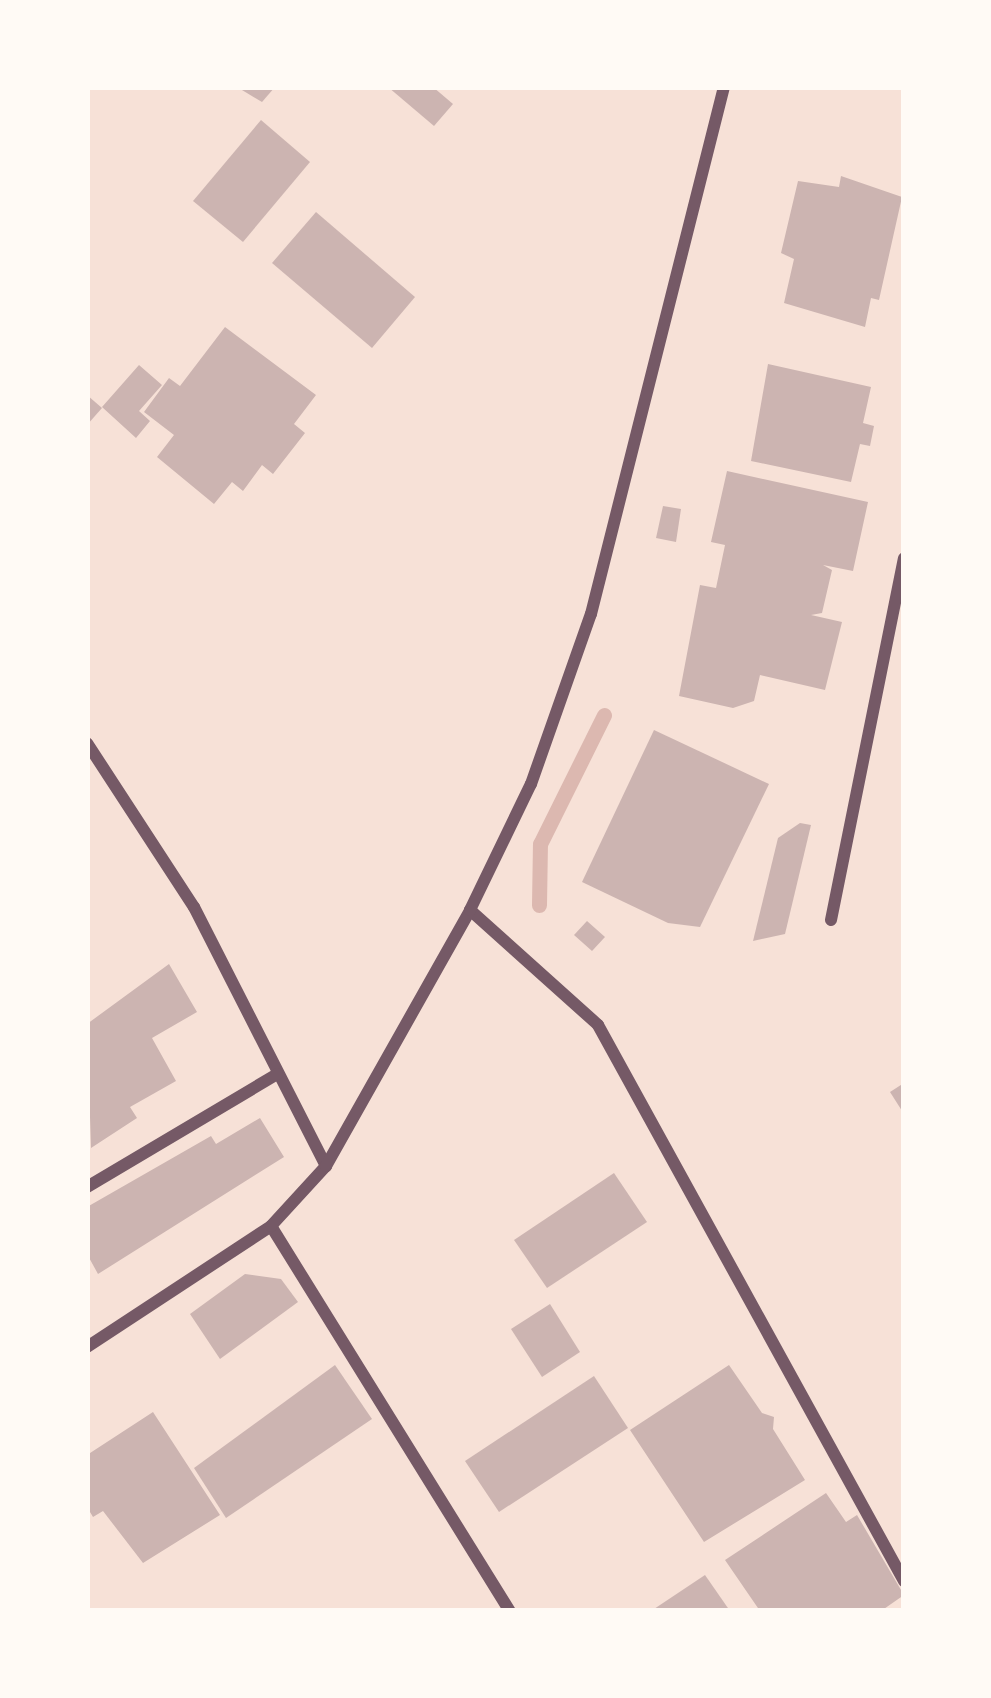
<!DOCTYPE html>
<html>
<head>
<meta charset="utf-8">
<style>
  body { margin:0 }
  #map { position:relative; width:991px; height:1698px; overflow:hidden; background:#f7e1d7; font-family:"Crimson Pro",serif }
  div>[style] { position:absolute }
  .stream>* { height:15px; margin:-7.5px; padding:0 7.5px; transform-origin:7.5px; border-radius:7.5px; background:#dcb8b0 }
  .building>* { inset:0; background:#ccb4b1 }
  .minor>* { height:12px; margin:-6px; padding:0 6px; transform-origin:6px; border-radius:6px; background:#755966 }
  span { translate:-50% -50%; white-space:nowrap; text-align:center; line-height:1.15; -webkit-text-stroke:9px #fffaf5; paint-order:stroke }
  .frame { position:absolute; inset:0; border:90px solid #fffaf5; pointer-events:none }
</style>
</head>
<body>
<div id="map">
  <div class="stream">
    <div style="left:539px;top:905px;width:61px;rotate:-89.1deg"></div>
    <div style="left:540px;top:844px;width:144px;rotate:-63.6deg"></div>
  </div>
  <div class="building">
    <div style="clip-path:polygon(237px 87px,275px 87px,262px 102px)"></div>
    <div style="clip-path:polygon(388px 87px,433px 87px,453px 104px,434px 126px)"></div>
    <div style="clip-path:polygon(261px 120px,310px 162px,243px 242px,193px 201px)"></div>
    <div style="clip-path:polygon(841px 176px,902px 197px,879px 300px,871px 298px,865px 327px,784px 303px,794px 259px,781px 253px,798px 181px,839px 187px)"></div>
    <div style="clip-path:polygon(316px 212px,415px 297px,372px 348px,272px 263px)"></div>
    <div style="clip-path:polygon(225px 327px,316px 395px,294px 424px,305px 433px,273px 474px,262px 465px,243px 491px,232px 482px,214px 504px,157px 457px,174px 435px,144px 412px,169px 378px,180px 386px)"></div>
    <div style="clip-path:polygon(768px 364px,871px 387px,863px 423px,874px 426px,870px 446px,860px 444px,851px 482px,751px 461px)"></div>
    <div style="clip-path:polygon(139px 365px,162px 385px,139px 411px,150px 421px,136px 438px,102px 407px)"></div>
    <div style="clip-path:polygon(87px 395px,102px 408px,87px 425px)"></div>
    <div style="clip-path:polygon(727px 471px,868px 502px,853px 571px,823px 565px,832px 570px,822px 613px,811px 615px,842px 622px,825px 690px,760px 675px,754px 701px,733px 708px,679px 696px,700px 585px,716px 588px,725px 545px,711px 542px)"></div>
    <div style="clip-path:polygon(663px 506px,681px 509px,676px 542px,656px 538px)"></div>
    <div style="clip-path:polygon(654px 730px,769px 784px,700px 927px,668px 923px,582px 882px)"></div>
    <div style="clip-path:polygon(800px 823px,811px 825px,785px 934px,753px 941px,778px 838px)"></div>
    <div style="clip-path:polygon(587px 921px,605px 937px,592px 951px,574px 935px)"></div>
    <div style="clip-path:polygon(169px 964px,197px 1012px,152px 1038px,176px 1081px,130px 1107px,137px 1118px,91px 1148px,87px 1024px)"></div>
    <div style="clip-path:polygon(904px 1083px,904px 1114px,890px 1092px)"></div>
    <div style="clip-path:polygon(260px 1118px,284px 1157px,98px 1274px,87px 1254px,87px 1207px,211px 1136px,216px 1144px)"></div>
    <div style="clip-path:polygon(614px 1173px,647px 1222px,547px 1288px,514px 1240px)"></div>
    <div style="clip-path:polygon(245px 1274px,281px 1279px,298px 1302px,220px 1359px,190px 1314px)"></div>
    <div style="clip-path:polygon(550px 1304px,580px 1352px,542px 1377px,511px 1329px)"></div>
    <div style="clip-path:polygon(335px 1365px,372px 1419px,226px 1518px,194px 1468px)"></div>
    <div style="clip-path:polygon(729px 1365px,762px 1413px,774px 1417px,773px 1429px,805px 1480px,704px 1542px,630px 1430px)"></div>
    <div style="clip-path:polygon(594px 1376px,628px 1428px,499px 1512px,465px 1461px)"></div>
    <div style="clip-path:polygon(153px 1412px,220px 1515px,143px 1563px,103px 1511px,93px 1517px,87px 1507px,87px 1455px)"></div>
    <div style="clip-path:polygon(826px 1493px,846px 1522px,857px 1515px,904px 1595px,881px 1611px,760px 1611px,725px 1560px)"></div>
    <div style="clip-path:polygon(705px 1575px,730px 1611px,651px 1611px)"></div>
  </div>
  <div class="minor">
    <div style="left:87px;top:743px;width:196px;rotate:56.9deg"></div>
    <div style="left:194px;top:907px;width:291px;rotate:63deg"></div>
    <div style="left:470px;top:910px;width:172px;rotate:41.9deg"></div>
    <div style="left:598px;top:1025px;width:635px;rotate:61.17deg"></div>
    <div style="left:831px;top:920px;width:369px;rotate:-78.6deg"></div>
    <div style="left:87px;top:1187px;width:221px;rotate:-30.7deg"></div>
    <div style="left:271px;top:1226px;width:453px;rotate:58.2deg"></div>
    <div style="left:87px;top:1347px;width:220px;rotate:-33.3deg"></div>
    <div style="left:271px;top:1226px;width:81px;rotate:-47.5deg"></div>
    <div style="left:326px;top:1166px;width:294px;rotate:-60.6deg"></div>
    <div style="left:470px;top:910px;width:140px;rotate:-64.2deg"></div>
    <div style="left:531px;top:784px;width:180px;rotate:-70.6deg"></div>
    <div style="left:591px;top:614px;width:544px;rotate:-75.84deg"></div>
  </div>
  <div class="frame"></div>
</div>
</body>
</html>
